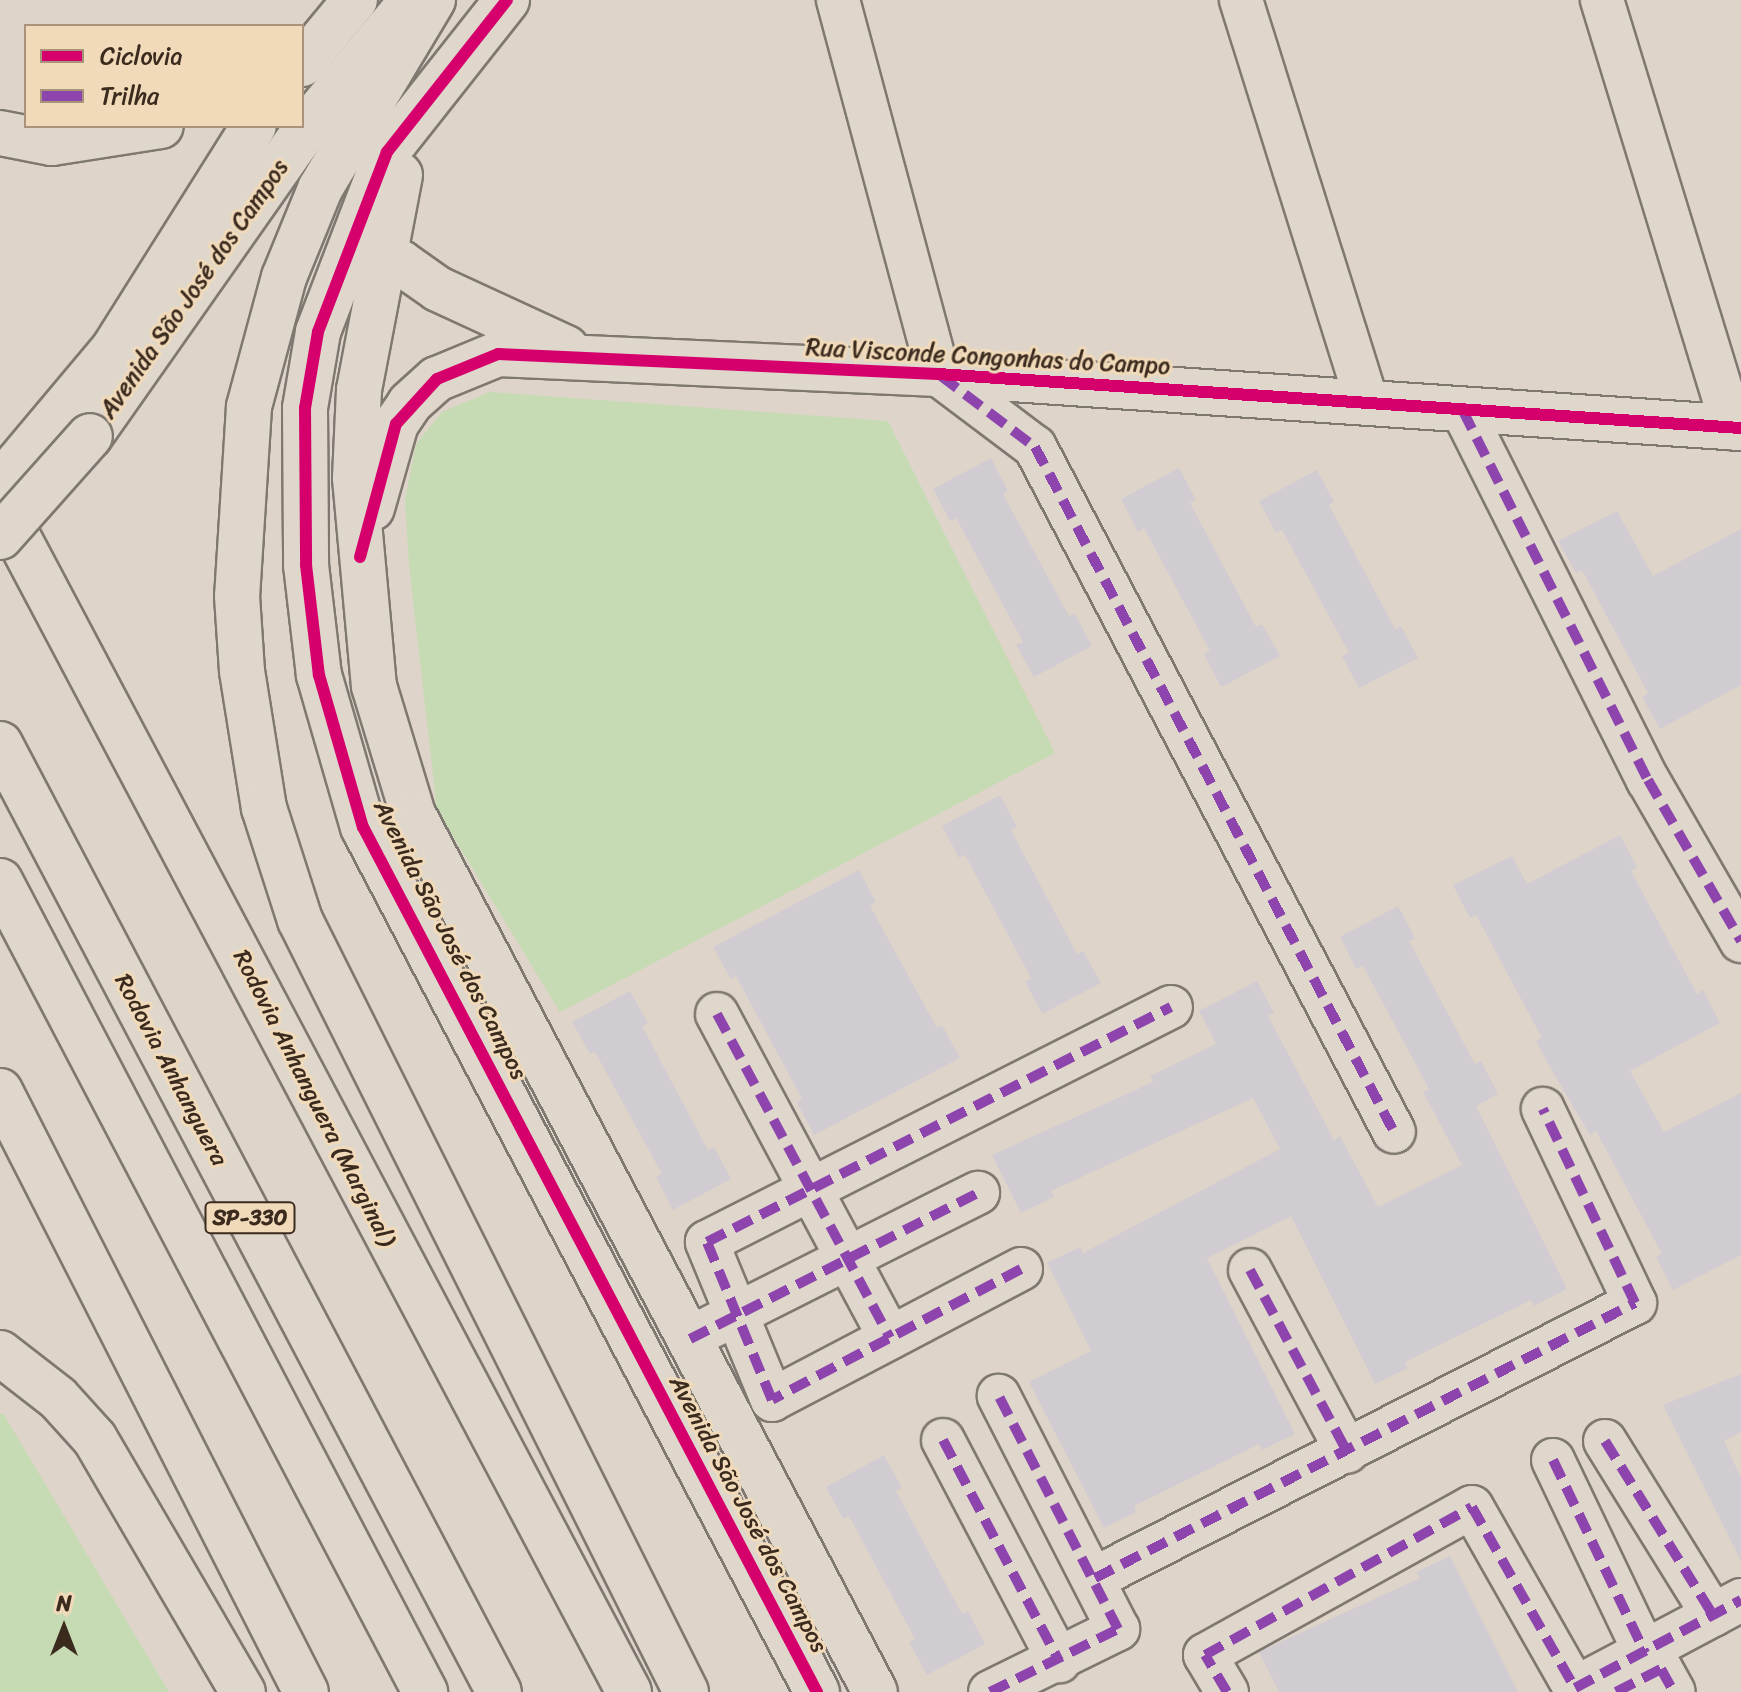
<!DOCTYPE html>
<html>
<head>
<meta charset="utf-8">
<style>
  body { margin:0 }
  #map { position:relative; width:1741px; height:1692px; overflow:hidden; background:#ded4ca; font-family:Sriracha,sans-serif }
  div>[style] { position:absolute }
  .green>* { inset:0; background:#c6dbb3 }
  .building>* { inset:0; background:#d1ccd1 }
  .roads { filter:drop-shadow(2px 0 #7f7870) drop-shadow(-2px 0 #7f7870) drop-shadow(0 2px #7f7870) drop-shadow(0 -2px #7f7870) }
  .minor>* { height:42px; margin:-21px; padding:0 21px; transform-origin:21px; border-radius:21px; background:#dfd7cb }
  .tertiary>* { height:44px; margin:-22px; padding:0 22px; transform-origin:22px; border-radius:22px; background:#dfd7cb }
  .primary>* { height:44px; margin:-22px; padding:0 22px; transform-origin:22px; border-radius:22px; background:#dfd7cb }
  .trunk>* { height:44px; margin:-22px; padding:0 22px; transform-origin:22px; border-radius:22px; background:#dfd7cb }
  .motorway>* { height:44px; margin:-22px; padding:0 22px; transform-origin:22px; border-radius:22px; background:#dfd7cb }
  .bridges { filter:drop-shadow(2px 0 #7f7870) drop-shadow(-2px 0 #7f7870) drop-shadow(0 2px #7f7870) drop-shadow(0 -2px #7f7870) }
  .primary-bridge>* { height:44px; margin:-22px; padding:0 22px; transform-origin:22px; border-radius:22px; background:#dfd7cb }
  .quiet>* { height:10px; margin-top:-5px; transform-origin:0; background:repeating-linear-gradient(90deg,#8e44ad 0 20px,transparent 0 30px) }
  .cycleway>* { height:12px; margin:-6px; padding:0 6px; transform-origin:6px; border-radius:6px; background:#d6006c }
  span { translate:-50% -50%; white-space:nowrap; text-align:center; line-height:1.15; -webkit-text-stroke:6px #f1dab9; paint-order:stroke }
  .shield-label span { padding:2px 6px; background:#f1dab9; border:2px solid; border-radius:6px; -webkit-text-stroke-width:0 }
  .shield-label { font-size:22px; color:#3b2a1e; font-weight:700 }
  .street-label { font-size:24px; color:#3b2a1e }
  .legend { position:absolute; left:24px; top:24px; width:280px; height:104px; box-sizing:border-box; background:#f1dab9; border:2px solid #a8947b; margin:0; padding:10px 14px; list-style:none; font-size:24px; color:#3b2a1e }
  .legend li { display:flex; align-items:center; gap:16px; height:40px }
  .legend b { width:40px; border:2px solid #a8947b }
  .north { position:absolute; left:24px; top:1588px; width:80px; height:80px; -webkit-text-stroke:6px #f1dab9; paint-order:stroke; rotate:0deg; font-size:22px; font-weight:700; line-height:32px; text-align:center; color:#3b2a1e }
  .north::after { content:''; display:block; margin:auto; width:28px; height:36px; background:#3b2a1e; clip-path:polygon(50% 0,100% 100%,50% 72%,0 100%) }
</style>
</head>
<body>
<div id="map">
  <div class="green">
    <div style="clip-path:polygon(490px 392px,888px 421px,1055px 753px,560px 1012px,437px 810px,409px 565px,405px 500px,416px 444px,442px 412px)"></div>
    <div style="clip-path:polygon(0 1413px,4px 1415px,169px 1692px,0 1692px)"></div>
  </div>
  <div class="building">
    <div style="clip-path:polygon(991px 458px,1008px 491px,1003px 494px,1069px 616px,1075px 614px,1092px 646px,1034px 677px,1016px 645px,1023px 642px,956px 518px,950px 521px,933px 489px)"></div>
    <div style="clip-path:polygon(1179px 468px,1196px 500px,1190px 503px,1256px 627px,1262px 624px,1280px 656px,1221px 687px,1204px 654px,1210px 651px,1144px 528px,1138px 532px,1121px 499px)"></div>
    <div style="clip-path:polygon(1317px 470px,1334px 502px,1329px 505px,1395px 629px,1401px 626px,1418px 658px,1359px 688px,1342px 656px,1349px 653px,1282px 530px,1276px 533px,1259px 501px)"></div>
    <div style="clip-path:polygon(1617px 511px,1653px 576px,1741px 529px,1741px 685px,1660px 729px,1642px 697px,1648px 693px,1582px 570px,1576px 573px,1558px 541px)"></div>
    <div style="clip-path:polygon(1000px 795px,1017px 827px,1011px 830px,1077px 954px,1083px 951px,1101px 983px,1042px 1014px,1025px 981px,1031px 978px,965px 855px,959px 858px,942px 826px)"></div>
    <div style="clip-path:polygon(1620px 835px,1637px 867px,1631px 871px,1697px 994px,1703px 990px,1720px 1023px,1630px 1071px,1664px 1132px,1741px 1093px,1741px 1255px,1673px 1290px,1656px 1257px,1662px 1254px,1596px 1131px,1590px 1135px,1554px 1074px,1536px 1041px,1542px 1038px,1476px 915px,1470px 918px,1453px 885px,1512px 856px,1527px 884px)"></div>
    <div style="clip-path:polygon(859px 870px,876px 902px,870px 906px,937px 1028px,942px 1025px,960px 1058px,814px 1135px,797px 1103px,802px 1099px,736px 976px,731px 979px,713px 947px)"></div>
    <div style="clip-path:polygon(1398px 906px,1415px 938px,1409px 941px,1475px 1064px,1481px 1061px,1498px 1094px,1476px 1106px,1567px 1289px,1534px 1306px,1531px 1300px,1405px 1362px,1408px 1368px,1375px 1384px,1291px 1216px,1207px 1258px,1295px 1434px,1262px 1450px,1259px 1444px,1134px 1506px,1136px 1512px,1104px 1528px,1029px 1382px,1091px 1351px,1047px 1263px,1080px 1247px,1083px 1253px,1280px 1149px,1253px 1098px,1051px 1191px,1054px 1197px,1021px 1213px,992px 1155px,1153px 1082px,1150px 1076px,1216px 1044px,1199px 1011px,1257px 981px,1274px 1013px,1268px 1016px,1334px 1140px,1340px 1136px,1378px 1207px,1462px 1165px,1423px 1092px,1429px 1089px,1363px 966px,1356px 969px,1340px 937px)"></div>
    <div style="clip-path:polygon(630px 991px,648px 1023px,642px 1026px,708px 1150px,714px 1147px,731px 1179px,673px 1210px,656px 1177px,662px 1174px,595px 1052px,590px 1054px,572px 1022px)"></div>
    <div style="clip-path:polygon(1741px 1374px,1741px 1432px,1724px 1441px,1741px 1478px,1741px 1561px,1663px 1405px)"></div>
    <div style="clip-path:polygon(884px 1455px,902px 1488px,896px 1491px,962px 1614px,968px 1611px,985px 1644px,927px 1675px,909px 1642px,915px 1639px,849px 1516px,843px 1519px,826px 1487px)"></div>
    <div style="clip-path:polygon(1450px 1556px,1518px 1692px,1279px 1692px,1259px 1652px,1420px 1578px,1416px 1572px)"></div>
  </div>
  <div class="roads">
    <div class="minor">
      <div style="left:838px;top:0;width:387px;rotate:75deg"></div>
      <div style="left:938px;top:374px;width:121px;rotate:37deg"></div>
      <div style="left:1035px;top:447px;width:773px;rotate:62.34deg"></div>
      <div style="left:1241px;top:0;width:421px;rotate:72.6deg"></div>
      <div style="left:1602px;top:0;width:448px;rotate:73deg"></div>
      <div style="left:1463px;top:411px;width:413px;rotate:63.4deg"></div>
      <div style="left:1648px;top:780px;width:186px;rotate:60deg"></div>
      <div style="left:717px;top:1014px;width:367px;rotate:61.9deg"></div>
      <div style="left:1021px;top:1269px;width:281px;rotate:152.3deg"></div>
      <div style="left:772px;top:1400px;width:171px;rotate:-112.4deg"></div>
      <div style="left:707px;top:1242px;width:520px;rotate:-26.86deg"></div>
      <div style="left:1250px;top:1270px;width:206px;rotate:61.9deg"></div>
      <div style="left:711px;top:1327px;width:299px;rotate:-26.7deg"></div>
      <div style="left:943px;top:1440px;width:250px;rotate:62.3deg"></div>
      <div style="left:1605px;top:1441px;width:205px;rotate:58.2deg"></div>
      <div style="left:1553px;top:1460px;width:214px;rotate:64.5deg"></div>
      <div style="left:1095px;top:1578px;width:606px;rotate:-26.99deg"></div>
      <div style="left:1635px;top:1303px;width:215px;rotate:-115.4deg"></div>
      <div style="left:1617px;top:1691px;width:49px;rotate:-26.6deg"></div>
      <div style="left:1661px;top:1669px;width:26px;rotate:61deg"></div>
      <div style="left:990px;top:1692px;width:143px;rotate:-26.2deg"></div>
      <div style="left:1118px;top:1629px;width:262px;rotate:-117.1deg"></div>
      <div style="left:1227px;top:1692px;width:43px;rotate:-120.7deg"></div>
      <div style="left:1205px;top:1655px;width:305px;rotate:-29deg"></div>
      <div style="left:1472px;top:1507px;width:208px;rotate:60.4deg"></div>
      <div style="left:1575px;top:1688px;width:188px;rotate:-27.9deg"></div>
    </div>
    <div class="tertiary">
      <div style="left:507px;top:0;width:194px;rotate:128.3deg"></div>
      <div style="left:387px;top:152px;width:193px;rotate:111deg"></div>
      <div style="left:318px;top:332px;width:77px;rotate:99.7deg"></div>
      <div style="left:305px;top:408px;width:157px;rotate:89.6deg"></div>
      <div style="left:306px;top:565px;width:111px;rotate:83.3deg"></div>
      <div style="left:319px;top:675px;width:158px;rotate:73.9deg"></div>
      <div style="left:363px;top:827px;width:977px;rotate:62.31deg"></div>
      <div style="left:400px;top:175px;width:219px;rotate:100.8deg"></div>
      <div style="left:359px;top:390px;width:88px;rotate:92.6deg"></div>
      <div style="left:355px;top:478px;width:209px;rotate:84.8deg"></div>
      <div style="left:374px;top:686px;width:134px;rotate:73.1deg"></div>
      <div style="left:413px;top:814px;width:992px;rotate:62.25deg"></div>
      <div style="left:355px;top:247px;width:49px;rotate:19.2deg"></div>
      <div style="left:401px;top:263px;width:45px;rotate:35.1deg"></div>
      <div style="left:438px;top:289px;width:141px;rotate:24.7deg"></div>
      <div style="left:372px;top:508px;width:87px;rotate:-74.1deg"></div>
      <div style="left:396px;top:424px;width:25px;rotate:-56deg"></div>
      <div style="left:410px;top:403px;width:36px;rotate:-42deg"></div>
      <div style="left:437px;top:379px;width:66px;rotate:-22.3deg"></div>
      <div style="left:498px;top:354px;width:440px;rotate:2.6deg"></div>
      <div style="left:938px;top:374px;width:805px;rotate:3.85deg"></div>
    </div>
    <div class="primary">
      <div style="left:302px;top:64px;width:83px;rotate:-50.4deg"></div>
      <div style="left:90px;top:436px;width:385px;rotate:-54.9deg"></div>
      <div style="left:311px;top:121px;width:158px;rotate:-50.1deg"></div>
      <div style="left:0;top:484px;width:177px;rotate:-50deg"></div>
      <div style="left:114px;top:348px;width:262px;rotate:-57.8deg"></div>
    </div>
    <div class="trunk">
      <div style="left:433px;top:0;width:220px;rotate:120.9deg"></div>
      <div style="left:320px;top:189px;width:95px;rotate:112.2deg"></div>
      <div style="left:284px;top:277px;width:135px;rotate:105.1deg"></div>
      <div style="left:249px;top:407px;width:189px;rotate:93.6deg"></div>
      <div style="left:237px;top:596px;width:75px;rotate:86.2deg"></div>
      <div style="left:242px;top:671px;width:139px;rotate:80.9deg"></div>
      <div style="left:264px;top:808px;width:118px;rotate:72.2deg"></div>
      <div style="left:300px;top:920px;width:863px;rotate:63.43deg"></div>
      <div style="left:302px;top:60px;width:6px;rotate:-31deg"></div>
      <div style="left:0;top:133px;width:53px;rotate:10.9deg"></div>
      <div style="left:52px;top:143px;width:110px;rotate:-8.9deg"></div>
      <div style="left:0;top:503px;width:1345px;rotate:62.12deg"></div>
      <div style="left:0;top:1091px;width:674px;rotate:63.02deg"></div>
      <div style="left:0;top:1353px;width:73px;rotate:37.8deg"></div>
      <div style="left:58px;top:1398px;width:55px;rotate:47.9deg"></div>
      <div style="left:95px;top:1439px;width:293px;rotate:59.7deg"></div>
    </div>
    <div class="motorway">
      <div style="left:0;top:744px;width:1071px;rotate:62.24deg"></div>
      <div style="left:0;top:881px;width:916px;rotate:62.34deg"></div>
    </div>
  </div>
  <div class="bridges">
    <div class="primary-bridge">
      <div style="left:0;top:537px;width:135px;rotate:-48.3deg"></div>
    </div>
  </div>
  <div class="quiet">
    <div style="left:941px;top:376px;width:118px;rotate:37.1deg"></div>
    <div style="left:1035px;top:447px;width:773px;rotate:62.34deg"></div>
    <div style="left:1463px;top:411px;width:413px;rotate:63.4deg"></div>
    <div style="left:1648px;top:780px;width:186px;rotate:60deg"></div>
    <div style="left:717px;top:1014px;width:367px;rotate:61.9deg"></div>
    <div style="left:1021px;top:1269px;width:281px;rotate:152.3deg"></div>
    <div style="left:772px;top:1400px;width:171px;rotate:-112.4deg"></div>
    <div style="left:707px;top:1242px;width:520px;rotate:-26.86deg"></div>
    <div style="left:1250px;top:1270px;width:206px;rotate:61.9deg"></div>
    <div style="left:690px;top:1339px;width:323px;rotate:-26.9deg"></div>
    <div style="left:943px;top:1440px;width:250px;rotate:62.3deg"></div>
    <div style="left:1605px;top:1441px;width:205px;rotate:58.2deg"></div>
    <div style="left:1553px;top:1460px;width:214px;rotate:64.5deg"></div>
    <div style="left:1095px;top:1578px;width:606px;rotate:-26.99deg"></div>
    <div style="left:1635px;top:1303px;width:215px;rotate:-115.4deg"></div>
    <div style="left:990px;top:1692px;width:143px;rotate:-26.2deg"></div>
    <div style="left:1118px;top:1629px;width:262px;rotate:-117.1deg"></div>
    <div style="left:1227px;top:1692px;width:43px;rotate:-120.7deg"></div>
    <div style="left:1205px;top:1655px;width:305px;rotate:-29deg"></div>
    <div style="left:1472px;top:1507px;width:208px;rotate:60.4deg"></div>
    <div style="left:1575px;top:1688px;width:188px;rotate:-27.9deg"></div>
    <div style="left:1616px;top:1692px;width:51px;rotate:-27.1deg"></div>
    <div style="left:1661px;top:1669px;width:26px;rotate:61deg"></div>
  </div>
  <div class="cycleway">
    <div style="left:507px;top:0;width:194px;rotate:128.3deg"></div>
    <div style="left:387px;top:152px;width:193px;rotate:111deg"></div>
    <div style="left:318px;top:332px;width:77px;rotate:99.7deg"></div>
    <div style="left:305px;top:408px;width:157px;rotate:89.6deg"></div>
    <div style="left:306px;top:565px;width:111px;rotate:83.3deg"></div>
    <div style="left:319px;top:675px;width:158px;rotate:73.9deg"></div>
    <div style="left:363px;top:827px;width:977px;rotate:62.31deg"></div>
    <div style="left:360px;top:557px;width:138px;rotate:-74.9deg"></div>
    <div style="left:396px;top:424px;width:61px;rotate:-47.7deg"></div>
    <div style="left:437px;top:379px;width:66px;rotate:-22.3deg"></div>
    <div style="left:498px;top:354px;width:440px;rotate:2.6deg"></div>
    <div style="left:938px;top:374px;width:805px;rotate:3.85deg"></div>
  </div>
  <div class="shield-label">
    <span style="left:250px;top:1218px">SP-330</span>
  </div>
  <div class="street-label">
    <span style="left:194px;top:289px;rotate:-55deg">Avenida São José dos Campos</span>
    <span style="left:988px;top:357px;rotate:3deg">Rua Visconde Congonhas do Campo</span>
    <span style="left:450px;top:940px;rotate:63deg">Avenida São José dos Campos</span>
    <span style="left:171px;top:1070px;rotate:62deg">Rodovia Anhanguera</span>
    <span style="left:314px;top:1098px;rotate:63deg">Rodovia Anhanguera (Marginal)</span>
    <span style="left:748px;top:1514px;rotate:62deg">Avenida São José dos Campos</span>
  </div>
  <ul class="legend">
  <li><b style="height:10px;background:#d6006c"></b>Ciclovia</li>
  <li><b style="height:10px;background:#8e44ad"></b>Trilha</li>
  </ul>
  <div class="north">N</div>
</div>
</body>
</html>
